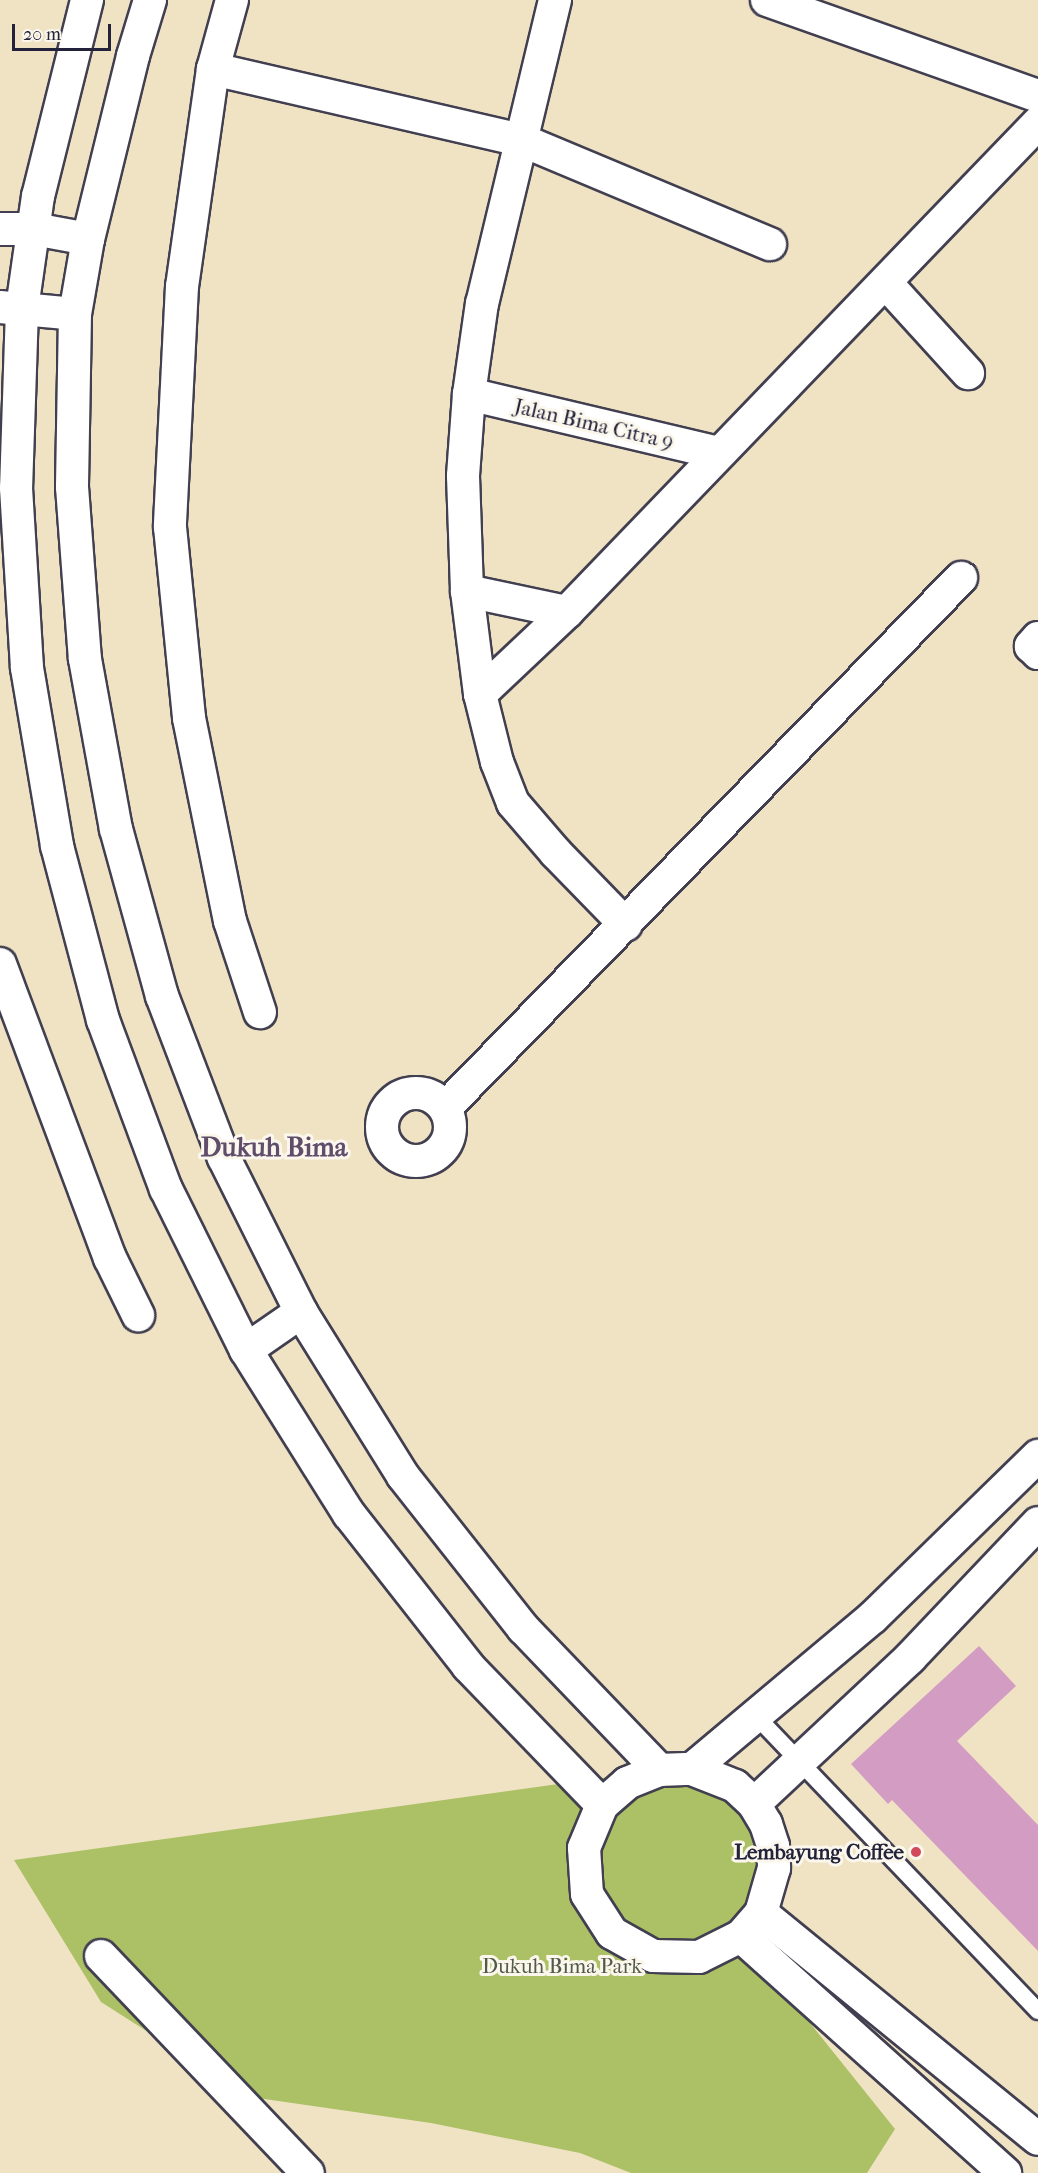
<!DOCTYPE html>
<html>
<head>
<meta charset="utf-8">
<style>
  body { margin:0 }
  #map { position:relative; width:1038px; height:2173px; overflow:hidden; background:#f0e3c4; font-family:"IM FELL French Canon",serif }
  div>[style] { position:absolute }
  .green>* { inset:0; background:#acc166 }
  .building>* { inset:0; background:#d39dc3 }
  .roads { filter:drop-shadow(2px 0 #413f50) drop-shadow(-2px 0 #413f50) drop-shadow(0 2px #413f50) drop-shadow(0 -2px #413f50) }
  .service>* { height:16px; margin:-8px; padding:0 8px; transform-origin:8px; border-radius:8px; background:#fff }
  .minor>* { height:32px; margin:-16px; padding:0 16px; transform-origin:16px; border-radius:16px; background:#fff }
  .minor>.ring { margin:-16px; padding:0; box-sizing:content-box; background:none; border:32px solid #fff; border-radius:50% }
  .dots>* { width:16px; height:16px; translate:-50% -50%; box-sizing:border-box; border:3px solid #fbf7ec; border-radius:50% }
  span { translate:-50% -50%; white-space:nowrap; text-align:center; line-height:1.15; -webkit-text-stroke:6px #fbf7ec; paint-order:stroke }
  .street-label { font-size:21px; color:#22223b }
  .poi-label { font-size:21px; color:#22223b; font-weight:700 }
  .right { translate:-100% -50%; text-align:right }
  .park-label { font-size:21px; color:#525a4a }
  .district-label { font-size:27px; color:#604d6b; font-weight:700 }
  .scale { position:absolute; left:12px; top:24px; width:99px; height:27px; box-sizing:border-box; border:3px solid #22223b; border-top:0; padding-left:8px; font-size:18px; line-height:21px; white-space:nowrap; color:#22223b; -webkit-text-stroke:4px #fbf7ec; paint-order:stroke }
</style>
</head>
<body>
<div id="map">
  <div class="green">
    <div style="clip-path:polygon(659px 1770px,735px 1786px,774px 1868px,741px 1937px,895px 2129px,867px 2173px,631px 2173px,580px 2153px,431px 2123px,250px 2097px,101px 2002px,14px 1860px)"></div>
  </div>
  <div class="building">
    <div style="clip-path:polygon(979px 1646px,1016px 1686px,957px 1741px,1038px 1825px,1038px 1951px,892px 1800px,888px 1804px,851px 1764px)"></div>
  </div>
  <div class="roads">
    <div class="service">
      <div style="left:756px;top:1716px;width:408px;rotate:46.3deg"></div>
    </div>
    <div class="minor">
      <div style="left:87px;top:0;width:202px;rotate:104deg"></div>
      <div style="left:38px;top:196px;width:114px;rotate:98.1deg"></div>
      <div style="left:22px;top:309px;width:179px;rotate:91.9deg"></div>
      <div style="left:16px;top:488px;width:180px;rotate:86.5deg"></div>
      <div style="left:27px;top:668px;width:181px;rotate:80.4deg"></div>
      <div style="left:57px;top:846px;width:180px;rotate:75.2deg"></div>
      <div style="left:103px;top:1020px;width:180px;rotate:69.6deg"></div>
      <div style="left:166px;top:1189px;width:180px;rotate:63.6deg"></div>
      <div style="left:246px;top:1350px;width:194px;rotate:57.9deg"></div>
      <div style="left:349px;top:1514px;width:193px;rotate:51.9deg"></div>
      <div style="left:468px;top:1666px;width:193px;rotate:46deg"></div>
      <div style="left:150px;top:0;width:59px;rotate:106.9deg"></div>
      <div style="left:133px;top:56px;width:188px;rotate:103.8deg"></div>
      <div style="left:88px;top:239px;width:76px;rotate:99.8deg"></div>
      <div style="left:75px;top:314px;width:173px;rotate:91deg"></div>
      <div style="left:72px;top:487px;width:172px;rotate:85.7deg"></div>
      <div style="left:85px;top:659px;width:173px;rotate:79.7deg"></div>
      <div style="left:116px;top:829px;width:173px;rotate:74.6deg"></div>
      <div style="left:162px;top:996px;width:173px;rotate:69.1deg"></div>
      <div style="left:224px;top:1158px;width:172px;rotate:63.4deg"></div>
      <div style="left:301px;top:1312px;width:193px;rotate:58.1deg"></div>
      <div style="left:403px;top:1476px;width:194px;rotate:51.7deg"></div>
      <div style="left:523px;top:1628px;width:197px;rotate:46.2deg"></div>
      <div style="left:659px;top:1770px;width:33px;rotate:-2deg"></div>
      <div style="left:692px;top:1769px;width:46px;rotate:21.6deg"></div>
      <div style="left:735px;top:1786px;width:26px;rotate:43deg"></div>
      <div style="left:754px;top:1804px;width:23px;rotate:59deg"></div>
      <div style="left:766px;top:1824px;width:23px;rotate:72deg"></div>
      <div style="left:773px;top:1846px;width:22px;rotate:87deg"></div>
      <div style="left:774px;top:1868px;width:47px;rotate:106.1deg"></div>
      <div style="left:761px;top:1913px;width:30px;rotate:131deg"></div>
      <div style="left:741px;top:1936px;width:47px;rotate:153.4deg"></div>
      <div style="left:699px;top:1957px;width:46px;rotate:-178.8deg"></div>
      <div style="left:653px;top:1956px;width:47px;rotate:-150.7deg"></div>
      <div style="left:612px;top:1933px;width:46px;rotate:-122.7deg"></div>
      <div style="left:587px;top:1894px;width:46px;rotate:-93.7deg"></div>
      <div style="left:584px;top:1848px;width:47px;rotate:-67.3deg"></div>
      <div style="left:602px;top:1805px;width:33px;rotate:-41deg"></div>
      <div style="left:627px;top:1783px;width:35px;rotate:-22deg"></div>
      <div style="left:232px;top:0;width:72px;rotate:105.4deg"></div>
      <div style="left:213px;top:69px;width:219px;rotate:98.1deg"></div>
      <div style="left:182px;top:286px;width:241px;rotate:92.9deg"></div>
      <div style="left:170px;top:527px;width:192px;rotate:84.3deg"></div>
      <div style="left:189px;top:718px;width:207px;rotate:78.6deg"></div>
      <div style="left:230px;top:921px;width:96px;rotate:71.8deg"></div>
      <div style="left:555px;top:0;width:312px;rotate:103.5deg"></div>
      <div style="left:482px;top:303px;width:92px;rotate:98.1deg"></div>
      <div style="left:469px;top:394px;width:82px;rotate:94.2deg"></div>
      <div style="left:463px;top:476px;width:115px;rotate:88deg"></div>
      <div style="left:467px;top:591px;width:104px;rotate:82.8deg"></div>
      <div style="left:480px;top:694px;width:120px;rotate:-43.3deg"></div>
      <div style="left:567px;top:612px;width:679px;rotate:-46.07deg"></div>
      <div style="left:767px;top:0;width:288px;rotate:19.5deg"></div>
      <div style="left:213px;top:69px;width:316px;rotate:13deg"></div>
      <div style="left:521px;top:140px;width:270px;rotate:22.7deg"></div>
      <div style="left:0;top:229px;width:34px"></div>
      <div style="left:34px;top:229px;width:55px;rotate:10.5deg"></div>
      <div style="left:886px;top:283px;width:122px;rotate:47.7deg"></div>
      <div style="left:0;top:307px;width:75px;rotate:5.3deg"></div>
      <div style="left:469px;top:394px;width:256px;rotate:13.3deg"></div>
      <div style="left:467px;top:591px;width:102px;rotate:11.9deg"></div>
      <div style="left:1038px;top:638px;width:11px;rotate:131deg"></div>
      <div style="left:1031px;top:646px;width:10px;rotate:45deg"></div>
      <div style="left:480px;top:694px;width:70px;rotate:76deg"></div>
      <div style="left:497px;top:762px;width:44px;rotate:68.7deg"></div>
      <div style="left:513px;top:803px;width:66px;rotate:49.3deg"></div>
      <div style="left:556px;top:853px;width:100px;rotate:45.8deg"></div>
      <div style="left:0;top:964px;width:314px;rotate:69.5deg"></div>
      <div style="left:110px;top:1258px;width:64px;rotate:63.8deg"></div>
      <div class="ring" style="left:382px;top:1093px;width:36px;height:36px"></div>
      <div style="left:445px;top:1108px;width:740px;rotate:-45.77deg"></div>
      <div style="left:246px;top:1350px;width:67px;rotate:-34.6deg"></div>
      <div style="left:692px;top:1769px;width:236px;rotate:-40deg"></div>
      <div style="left:873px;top:1617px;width:231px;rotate:-44.3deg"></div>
      <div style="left:754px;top:1804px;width:214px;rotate:-43.1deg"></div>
      <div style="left:910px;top:1658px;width:186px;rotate:-46.5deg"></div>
      <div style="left:761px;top:1913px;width:357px;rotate:39.2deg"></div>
      <div style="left:741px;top:1936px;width:355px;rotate:41.9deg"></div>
      <div style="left:101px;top:1956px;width:300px;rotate:46.4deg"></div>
    </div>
  </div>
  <div class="dots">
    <div style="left:916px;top:1852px;background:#d1495b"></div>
  </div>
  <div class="street-label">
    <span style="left:594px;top:424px;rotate:13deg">Jalan Bima Citra 9</span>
  </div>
  <div class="poi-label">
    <span class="right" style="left:904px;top:1852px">Lembayung Coffee</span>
  </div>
  <div class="park-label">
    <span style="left:562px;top:1966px">Dukuh Bima Park</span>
  </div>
  <div class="district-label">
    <span style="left:274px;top:1148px">Dukuh Bima</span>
  </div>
  <div class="scale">20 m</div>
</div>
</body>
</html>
